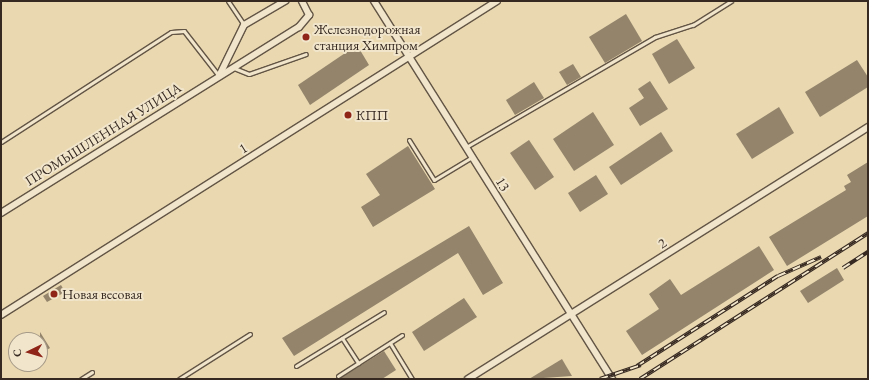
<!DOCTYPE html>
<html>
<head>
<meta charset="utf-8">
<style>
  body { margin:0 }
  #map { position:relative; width:869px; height:380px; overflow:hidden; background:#e9d8b0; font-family:"EB Garamond",serif }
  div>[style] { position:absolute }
  .building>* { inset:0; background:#93846b }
  .roads { filter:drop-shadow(1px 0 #635545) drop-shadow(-1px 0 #635545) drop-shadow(0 1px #635545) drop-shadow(0 -1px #635545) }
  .lane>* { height:3px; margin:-1.5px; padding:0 1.5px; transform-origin:1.5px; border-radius:1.5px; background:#f1e6cc }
  .street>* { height:6px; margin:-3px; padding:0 3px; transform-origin:3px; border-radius:3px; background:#f1e6cc }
  .rail>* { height:4px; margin-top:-2px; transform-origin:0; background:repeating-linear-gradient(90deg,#f1e6cc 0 8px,#362921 0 16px); box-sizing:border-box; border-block:1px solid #362921 }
  .dots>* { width:11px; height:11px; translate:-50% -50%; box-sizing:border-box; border:2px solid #f1e6cc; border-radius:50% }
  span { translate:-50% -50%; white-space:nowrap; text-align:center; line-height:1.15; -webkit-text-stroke:4px #f1e6cc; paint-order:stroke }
  .poi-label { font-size:14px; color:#362921 }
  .left { translate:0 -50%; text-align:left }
  .street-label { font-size:14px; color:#362921 }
  .frame { position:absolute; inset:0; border:2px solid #362921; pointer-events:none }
  .north { position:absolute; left:8px; top:332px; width:40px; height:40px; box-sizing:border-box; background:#f1e6cc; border:1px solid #a69a88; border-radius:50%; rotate:265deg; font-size:11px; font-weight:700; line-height:16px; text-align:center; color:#362921 }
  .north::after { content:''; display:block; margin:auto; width:14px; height:18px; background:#8f2418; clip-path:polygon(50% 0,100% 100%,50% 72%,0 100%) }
</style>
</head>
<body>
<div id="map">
  <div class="building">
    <div style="clip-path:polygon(626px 14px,642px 41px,605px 63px,589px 37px)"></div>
    <div style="clip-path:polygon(677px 39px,695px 68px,669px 84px,652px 54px)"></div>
    <div style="clip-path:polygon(357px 45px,369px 65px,310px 105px,298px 85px)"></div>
    <div style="clip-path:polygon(857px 60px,868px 77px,868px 87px,820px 117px,805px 92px)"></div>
    <div style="clip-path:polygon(573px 64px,581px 77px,567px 85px,559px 72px)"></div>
    <div style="clip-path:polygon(650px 81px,668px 109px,640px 126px,629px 108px,644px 98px,638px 89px)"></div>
    <div style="clip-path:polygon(534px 82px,544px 98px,515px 115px,506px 100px)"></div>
    <div style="clip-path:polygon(779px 107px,794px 133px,752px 159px,736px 134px)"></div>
    <div style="clip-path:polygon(593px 112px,614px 145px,574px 171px,553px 139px)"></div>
    <div style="clip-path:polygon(661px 132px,673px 151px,621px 185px,609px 167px)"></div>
    <div style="clip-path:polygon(529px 140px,554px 177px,535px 190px,510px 153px)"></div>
    <div style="clip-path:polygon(408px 146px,435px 189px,373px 227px,361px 207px,380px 195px,366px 174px)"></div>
    <div style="clip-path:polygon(868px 162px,868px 216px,787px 266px,769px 237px,846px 190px,844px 186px,851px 182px,847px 175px)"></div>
    <div style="clip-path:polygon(596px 175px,608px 194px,580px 212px,568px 193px)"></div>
    <div style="clip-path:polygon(469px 226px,503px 283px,483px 295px,458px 253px,294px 356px,282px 338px)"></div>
    <div style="clip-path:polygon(759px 246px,774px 270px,642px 355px,626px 331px,659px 309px,649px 294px,670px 279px,681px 295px)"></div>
    <div style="clip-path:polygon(837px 268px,844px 280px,808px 303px,800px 291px)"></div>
    <div style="clip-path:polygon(61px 285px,65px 292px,47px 302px,43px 296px)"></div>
    <div style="clip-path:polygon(464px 298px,477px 317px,424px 351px,412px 332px)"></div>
    <div style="clip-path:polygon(40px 332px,50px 348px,40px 354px)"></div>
    <div style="clip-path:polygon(384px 351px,396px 370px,382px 379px,339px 379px)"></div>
    <div style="clip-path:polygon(562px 359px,572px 376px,529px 379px)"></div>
  </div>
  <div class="roads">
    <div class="lane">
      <div style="left:228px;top:1px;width:29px;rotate:56deg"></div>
      <div style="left:234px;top:68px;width:16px;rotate:22deg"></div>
      <div style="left:249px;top:74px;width:60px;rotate:-19.3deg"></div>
      <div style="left:409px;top:140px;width:47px;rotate:58deg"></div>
      <div style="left:434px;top:180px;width:44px;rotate:-31.2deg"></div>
      <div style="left:1px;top:142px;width:202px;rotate:-32.9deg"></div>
      <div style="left:171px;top:32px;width:13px;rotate:-4deg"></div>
      <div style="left:184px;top:31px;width:57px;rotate:52.1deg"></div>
      <div style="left:466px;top:147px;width:219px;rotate:-30.2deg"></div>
      <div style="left:655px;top:37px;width:40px;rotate:-18deg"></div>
      <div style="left:693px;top:25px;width:45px;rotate:-32.3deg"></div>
      <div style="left:342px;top:338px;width:30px;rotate:57deg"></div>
      <div style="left:390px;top:343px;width:42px;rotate:58.6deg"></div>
      <div style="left:296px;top:366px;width:103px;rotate:-31.5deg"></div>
      <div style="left:338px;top:376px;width:76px;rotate:-32.6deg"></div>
      <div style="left:81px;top:379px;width:13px;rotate:-32deg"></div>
      <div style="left:179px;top:379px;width:84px;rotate:-32.4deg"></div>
    </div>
    <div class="street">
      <div style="left:374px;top:1px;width:447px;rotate:57.8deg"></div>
      <div style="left:219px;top:76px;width:57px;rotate:-63.9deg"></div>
      <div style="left:244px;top:25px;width:48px;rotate:-30.3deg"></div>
      <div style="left:1px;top:213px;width:351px;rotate:-32deg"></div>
      <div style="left:299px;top:27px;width:16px;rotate:-50deg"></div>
      <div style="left:309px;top:15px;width:16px;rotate:-117deg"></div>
      <div style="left:1px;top:315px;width:587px;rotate:-32.34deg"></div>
      <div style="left:468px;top:379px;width:473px;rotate:-32.2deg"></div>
    </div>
  </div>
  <div class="rail">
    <div style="left:843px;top:268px;width:30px;rotate:-33deg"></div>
    <div style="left:637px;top:366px;width:167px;rotate:-32.6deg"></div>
    <div style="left:778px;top:276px;width:47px;rotate:-23.8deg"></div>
    <div style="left:600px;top:379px;width:43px;rotate:-18.9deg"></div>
    <div style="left:640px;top:379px;width:271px;rotate:-32.6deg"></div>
  </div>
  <div class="dots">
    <div style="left:306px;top:37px;background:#8f2418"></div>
    <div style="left:348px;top:115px;background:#8f2418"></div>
    <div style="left:54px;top:294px;background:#8f2418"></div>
  </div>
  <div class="poi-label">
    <span class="left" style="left:314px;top:37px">Железнодорожная<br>станция Химпром</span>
    <span class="left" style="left:356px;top:115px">КПП</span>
    <span class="left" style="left:62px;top:294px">Новая весовая</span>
  </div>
  <div class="street-label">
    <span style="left:103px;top:134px;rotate:-32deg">ПРОМЫШЛЕННАЯ УЛИЦА</span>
    <span style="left:243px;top:148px;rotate:-32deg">1</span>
    <span style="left:503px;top:184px;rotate:58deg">13</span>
    <span style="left:662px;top:243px;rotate:-32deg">2</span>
  </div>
  <div class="frame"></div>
  <div class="north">С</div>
</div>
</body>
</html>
